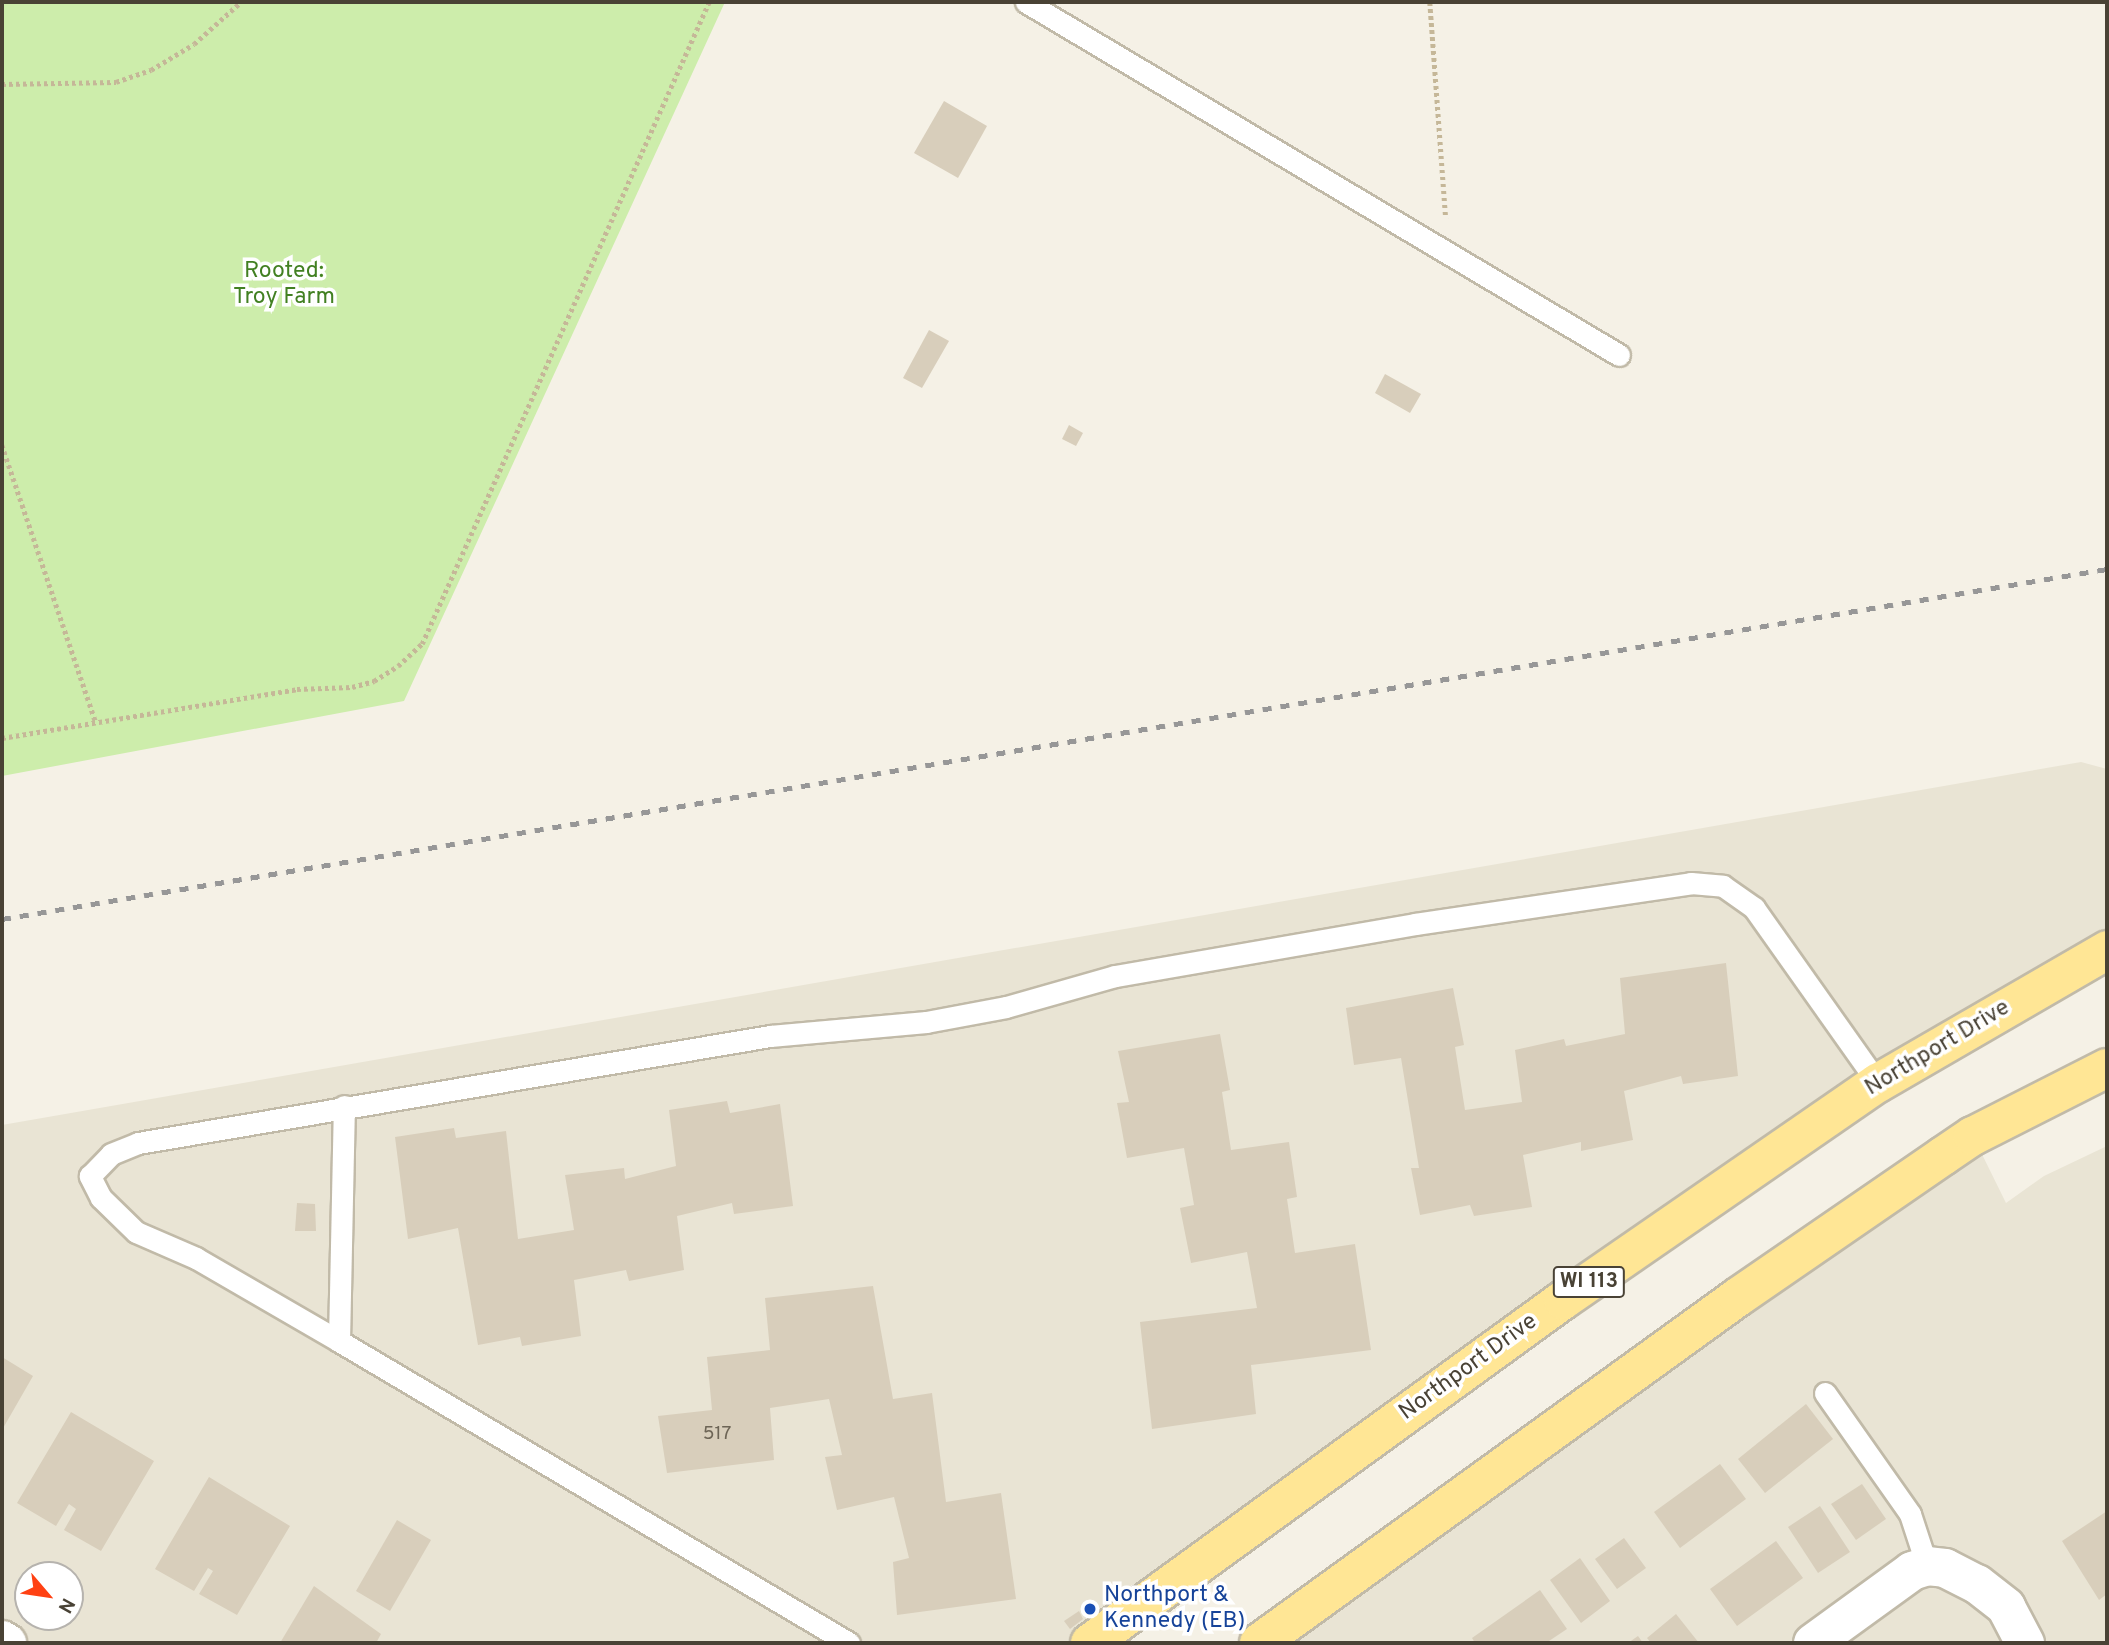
<!DOCTYPE html>
<html>
<head>
<meta charset="utf-8">
<style>
  body { margin:0 }
  #map { position:relative; width:2109px; height:1645px; overflow:hidden; background:#f5f1e6; font-family:Overpass,sans-serif }
  div>[style] { position:absolute }
  .residential>* { inset:0; background:#e9e4d4 }
  .green>* { inset:0; background:#cdedab }
  .building>* { inset:0; background:#d8cebb }
  .path>* { height:4.5px; margin-top:-2.25px; transform-origin:0; background:repeating-linear-gradient(90deg,#c5b798 0 3.5px,transparent 0 7px) }
  .roads { filter:drop-shadow(2px 0 #c1baa8) drop-shadow(-2px 0 #c1baa8) drop-shadow(0 2px #c1baa8) drop-shadow(0 -2px #c1baa8) }
  .lane>* { height:21px; margin:-10.5px; padding:0 10.5px; transform-origin:10.5px; border-radius:10.5px; background:#fff }
  .street>* { height:38px; margin:-19px; padding:0 19px; transform-origin:19px; border-radius:19px; background:#fff }
  .primary>* { height:38px; margin:-19px; padding:0 19px; transform-origin:19px; border-radius:19px; background:#ffe695 }
  .rail>* { height:5px; margin-top:-2.5px; transform-origin:0; background:repeating-linear-gradient(90deg,#979797 0 9px,transparent 0 18px) }
  .dots>* { width:19px; height:19px; translate:-50% -50%; box-sizing:border-box; border:4px solid #fff; border-radius:50% }
  span { translate:-50% -50%; white-space:nowrap; text-align:center; line-height:1.15; -webkit-text-stroke:7px #fff; paint-order:stroke }
  .number-label { font-size:19px; color:#6d6556 }
  .number-label span { -webkit-text-stroke-width:0 }
  .shield-label span { padding:2px 5px; background:#fff; border:2px solid; border-radius:5px; -webkit-text-stroke-width:0 }
  .shield-label { font-size:21px; color:#494235; font-weight:700 }
  .park-label { font-size:23px; color:#428022 }
  .street-label { font-size:23px; color:#494235 }
  .transit-label { font-size:23px; color:#164399 }
  .left { translate:0 -50%; text-align:left }
  .frame { position:absolute; inset:0; border:4px solid #494235; pointer-events:none }
  .north { position:absolute; left:14px; top:1561px; width:70px; height:70px; box-sizing:border-box; background:#fff; border:2px solid #b6b3ae; border-radius:50%; rotate:119deg; font-size:19px; font-weight:700; line-height:28px; text-align:center; color:#494235 }
  .north::after { content:''; display:block; margin:auto; width:24px; height:32px; background:#ff4113; clip-path:polygon(50% 0,100% 100%,50% 72%,0 100%) }
</style>
</head>
<body>
<div id="map">
  <div class="residential">
    <div style="clip-path:polygon(evenodd,2081px 762px,2107px 769px,2107px 950px,1090px 1643px,2px 1643px,2px 1125px,2081px 762px,28px 1575px,70px 1575px,70px 1617px,28px 1617px,28px 1575px)"></div>
    <div style="clip-path:polygon(1973px 1136px,2006px 1203px,2044px 1176px,2107px 1146px,2107px 1643px,1259px 1643px)"></div>
  </div>
  <div class="green">
    <div style="clip-path:polygon(2px 2px,725px 2px,404px 701px,2px 776px)"></div>
  </div>
  <div class="building">
    <div style="clip-path:polygon(944px 101px,987px 126px,958px 178px,914px 153px)"></div>
    <div style="clip-path:polygon(929px 330px,949px 341px,922px 388px,903px 378px)"></div>
    <div style="clip-path:polygon(1385px 374px,1421px 394px,1410px 413px,1375px 393px)"></div>
    <div style="clip-path:polygon(1069px 425px,1083px 433px,1076px 446px,1062px 439px)"></div>
    <div style="clip-path:polygon(1726px 963px,1738px 1076px,1683px 1084px,1681px 1076px,1624px 1091px,1633px 1140px,1581px 1151px,1581px 1142px,1523px 1155px,1532px 1207px,1474px 1216px,1470px 1205px,1420px 1215px,1411px 1168px,1419px 1168px,1401px 1058px,1354px 1065px,1346px 1008px,1453px 988px,1464px 1045px,1455px 1047px,1465px 1110px,1522px 1102px,1515px 1050px,1564px 1039px,1566px 1046px,1625px 1034px,1620px 978px)"></div>
    <div style="clip-path:polygon(1220px 1034px,1230px 1090px,1222px 1092px,1231px 1150px,1289px 1142px,1297px 1197px,1287px 1199px,1295px 1253px,1355px 1244px,1371px 1350px,1251px 1365px,1256px 1414px,1152px 1429px,1140px 1322px,1257px 1308px,1247px 1252px,1191px 1263px,1180px 1208px,1194px 1205px,1184px 1148px,1127px 1158px,1117px 1103px,1129px 1102px,1118px 1051px)"></div>
    <div style="clip-path:polygon(727px 1101px,730px 1113px,780px 1104px,793px 1206px,734px 1214px,732px 1203px,677px 1216px,684px 1270px,629px 1281px,626px 1270px,574px 1280px,581px 1336px,522px 1346px,520px 1337px,478px 1345px,458px 1228px,408px 1239px,395px 1137px,454px 1128px,456px 1138px,506px 1131px,518px 1239px,574px 1230px,565px 1175px,624px 1168px,625px 1179px,676px 1166px,669px 1110px)"></div>
    <div style="clip-path:polygon(297px 1203px,315px 1204px,316px 1231px,295px 1231px)"></div>
    <div style="clip-path:polygon(873px 1286px,893px 1399px,932px 1393px,946px 1502px,1001px 1493px,1016px 1599px,897px 1615px,893px 1562px,909px 1558px,894px 1497px,837px 1510px,825px 1457px,842px 1455px,829px 1399px,770px 1408px,774px 1460px,667px 1473px,658px 1416px,712px 1410px,707px 1357px,770px 1350px,765px 1298px)"></div>
    <div style="clip-path:polygon(2px 1357px,33px 1376px,2px 1430px)"></div>
    <div style="clip-path:polygon(1806px 1404px,1833px 1439px,1765px 1493px,1738px 1459px)"></div>
    <div style="clip-path:polygon(71px 1412px,154px 1461px,101px 1551px,64px 1530px,76px 1509px,69px 1504px,56px 1526px,17px 1503px)"></div>
    <div style="clip-path:polygon(1720px 1464px,1746px 1499px,1680px 1548px,1654px 1512px)"></div>
    <div style="clip-path:polygon(209px 1477px,290px 1526px,237px 1615px,199px 1594px,213px 1571px,208px 1568px,194px 1591px,155px 1569px)"></div>
    <div style="clip-path:polygon(1862px 1484px,1886px 1519px,1856px 1540px,1831px 1504px)"></div>
    <div style="clip-path:polygon(1820px 1506px,1850px 1552px,1818px 1573px,1788px 1527px)"></div>
    <div style="clip-path:polygon(2107px 1511px,2107px 1594px,2099px 1600px,2062px 1541px)"></div>
    <div style="clip-path:polygon(397px 1520px,431px 1540px,390px 1611px,356px 1591px)"></div>
    <div style="clip-path:polygon(1624px 1538px,1646px 1568px,1617px 1589px,1595px 1559px)"></div>
    <div style="clip-path:polygon(1776px 1541px,1803px 1578px,1737px 1626px,1710px 1589px)"></div>
    <div style="clip-path:polygon(1580px 1558px,1610px 1601px,1581px 1623px,1550px 1580px)"></div>
    <div style="clip-path:polygon(314px 1586px,381px 1634px,376px 1643px,280px 1643px)"></div>
    <div style="clip-path:polygon(1540px 1590px,1567px 1629px,1546px 1643px,1475px 1643px,1472px 1638px)"></div>
    <div style="clip-path:polygon(1079px 1611px,1083px 1619px,1070px 1629px,1064px 1621px)"></div>
    <div style="clip-path:polygon(1676px 1614px,1699px 1643px,1651px 1643px,1647px 1638px)"></div>
    <div style="clip-path:polygon(1638px 1636px,1643px 1643px,1628px 1643px)"></div>
  </div>
  <div class="path">
    <div style="left:1430px;top:2px;width:217px;rotate:85.8deg"></div>
    <div style="left:2px;top:84px;width:114px;rotate:-1deg"></div>
    <div style="left:116px;top:82px;width:37px;rotate:-19deg"></div>
    <div style="left:151px;top:70px;width:50px;rotate:-31.2deg"></div>
    <div style="left:194px;top:44px;width:63px;rotate:-41.8deg"></div>
    <div style="left:2px;top:445px;width:293px;rotate:71.3deg"></div>
    <div style="left:2px;top:738px;width:299px;rotate:-9.4deg"></div>
    <div style="left:297px;top:689px;width:55px;rotate:-2.1deg"></div>
    <div style="left:352px;top:687px;width:23px;rotate:-15deg"></div>
    <div style="left:374px;top:681px;width:28px;rotate:-32deg"></div>
    <div style="left:398px;top:666px;width:33px;rotate:-43deg"></div>
    <div style="left:422px;top:644px;width:703px;rotate:-65.91deg"></div>
  </div>
  <div class="roads">
    <div class="lane">
      <div style="left:1026px;top:2px;width:690px;rotate:30.76deg"></div>
      <div style="left:339px;top:1341px;width:235px;rotate:-88.8deg"></div>
      <div style="left:1825px;top:1393px;width:148px;rotate:54.9deg"></div>
      <div style="left:1910px;top:1514px;width:55px;rotate:71.9deg"></div>
      <div style="left:849px;top:1643px;width:593px;rotate:-149.37deg"></div>
      <div style="left:339px;top:1341px;width:165px;rotate:-149.9deg"></div>
      <div style="left:196px;top:1258px;width:65px;rotate:-156.6deg"></div>
      <div style="left:136px;top:1232px;width:49px;rotate:-135.8deg"></div>
      <div style="left:101px;top:1198px;width:25px;rotate:-117deg"></div>
      <div style="left:90px;top:1176px;width:30px;rotate:-46deg"></div>
      <div style="left:111px;top:1154px;width:29px;rotate:-22deg"></div>
      <div style="left:138px;top:1143px;width:641px;rotate:-9.61deg"></div>
      <div style="left:770px;top:1036px;width:157px;rotate:-5.1deg"></div>
      <div style="left:926px;top:1022px;width:81px;rotate:-10.6deg"></div>
      <div style="left:1006px;top:1007px;width:113px;rotate:-15.9deg"></div>
      <div style="left:1115px;top:976px;width:304px;rotate:-9.8deg"></div>
      <div style="left:1415px;top:924px;width:279px;rotate:-8.4deg"></div>
      <div style="left:1691px;top:883px;width:32px;rotate:5deg"></div>
      <div style="left:1723px;top:886px;width:38px;rotate:35deg"></div>
      <div style="left:1754px;top:908px;width:214px;rotate:54.7deg"></div>
    </div>
    <div class="street">
      <div style="left:2px;top:1640px;width:6px;rotate:31deg"></div>
      <div style="left:1813px;top:1643px;width:122px;rotate:-36deg"></div>
      <div style="left:1912px;top:1571px;width:16px;rotate:-18deg"></div>
      <div style="left:1927px;top:1566px;width:18px;rotate:6deg"></div>
      <div style="left:1945px;top:1568px;width:36px;rotate:27deg"></div>
      <div style="left:1977px;top:1584px;width:37px;rotate:38deg"></div>
      <div style="left:2006px;top:1607px;width:41px;rotate:62.2deg"></div>
    </div>
    <div class="primary">
      <div style="left:1090px;top:1643px;width:584px;rotate:-35.95deg"></div>
      <div style="left:1563px;top:1300px;width:383px;rotate:-34.6deg"></div>
      <div style="left:1878px;top:1083px;width:265px;rotate:-30.1deg"></div>
      <div style="left:1259px;top:1643px;width:591px;rotate:-35.84deg"></div>
      <div style="left:1738px;top:1297px;width:249px;rotate:-34.5deg"></div>
      <div style="left:1943px;top:1156px;width:36px;rotate:-34deg"></div>
      <div style="left:1973px;top:1136px;width:150px;rotate:-26.9deg"></div>
    </div>
  </div>
  <div class="rail">
    <div style="left:2px;top:919px;width:2134px;rotate:-9.44deg"></div>
  </div>
  <div class="dots">
    <div style="left:1090px;top:1609px;background:#1a4fb4"></div>
  </div>
  <div class="number-label">
    <span style="left:717px;top:1435px">517</span>
  </div>
  <div class="shield-label">
    <span style="left:1589px;top:1282px">WI 113</span>
  </div>
  <div class="park-label">
    <span style="left:284px;top:285px">Rooted:<br>Troy Farm</span>
  </div>
  <div class="street-label">
    <span style="left:1938px;top:1049px;rotate:-31deg">Northport Drive</span>
    <span style="left:1469px;top:1368px;rotate:-36deg">Northport Drive</span>
  </div>
  <div class="transit-label">
    <span class="left" style="left:1104px;top:1609px">Northport &amp;<br>Kennedy (EB)</span>
  </div>
  <div class="frame"></div>
  <div class="north">N</div>
</div>
</body>
</html>
